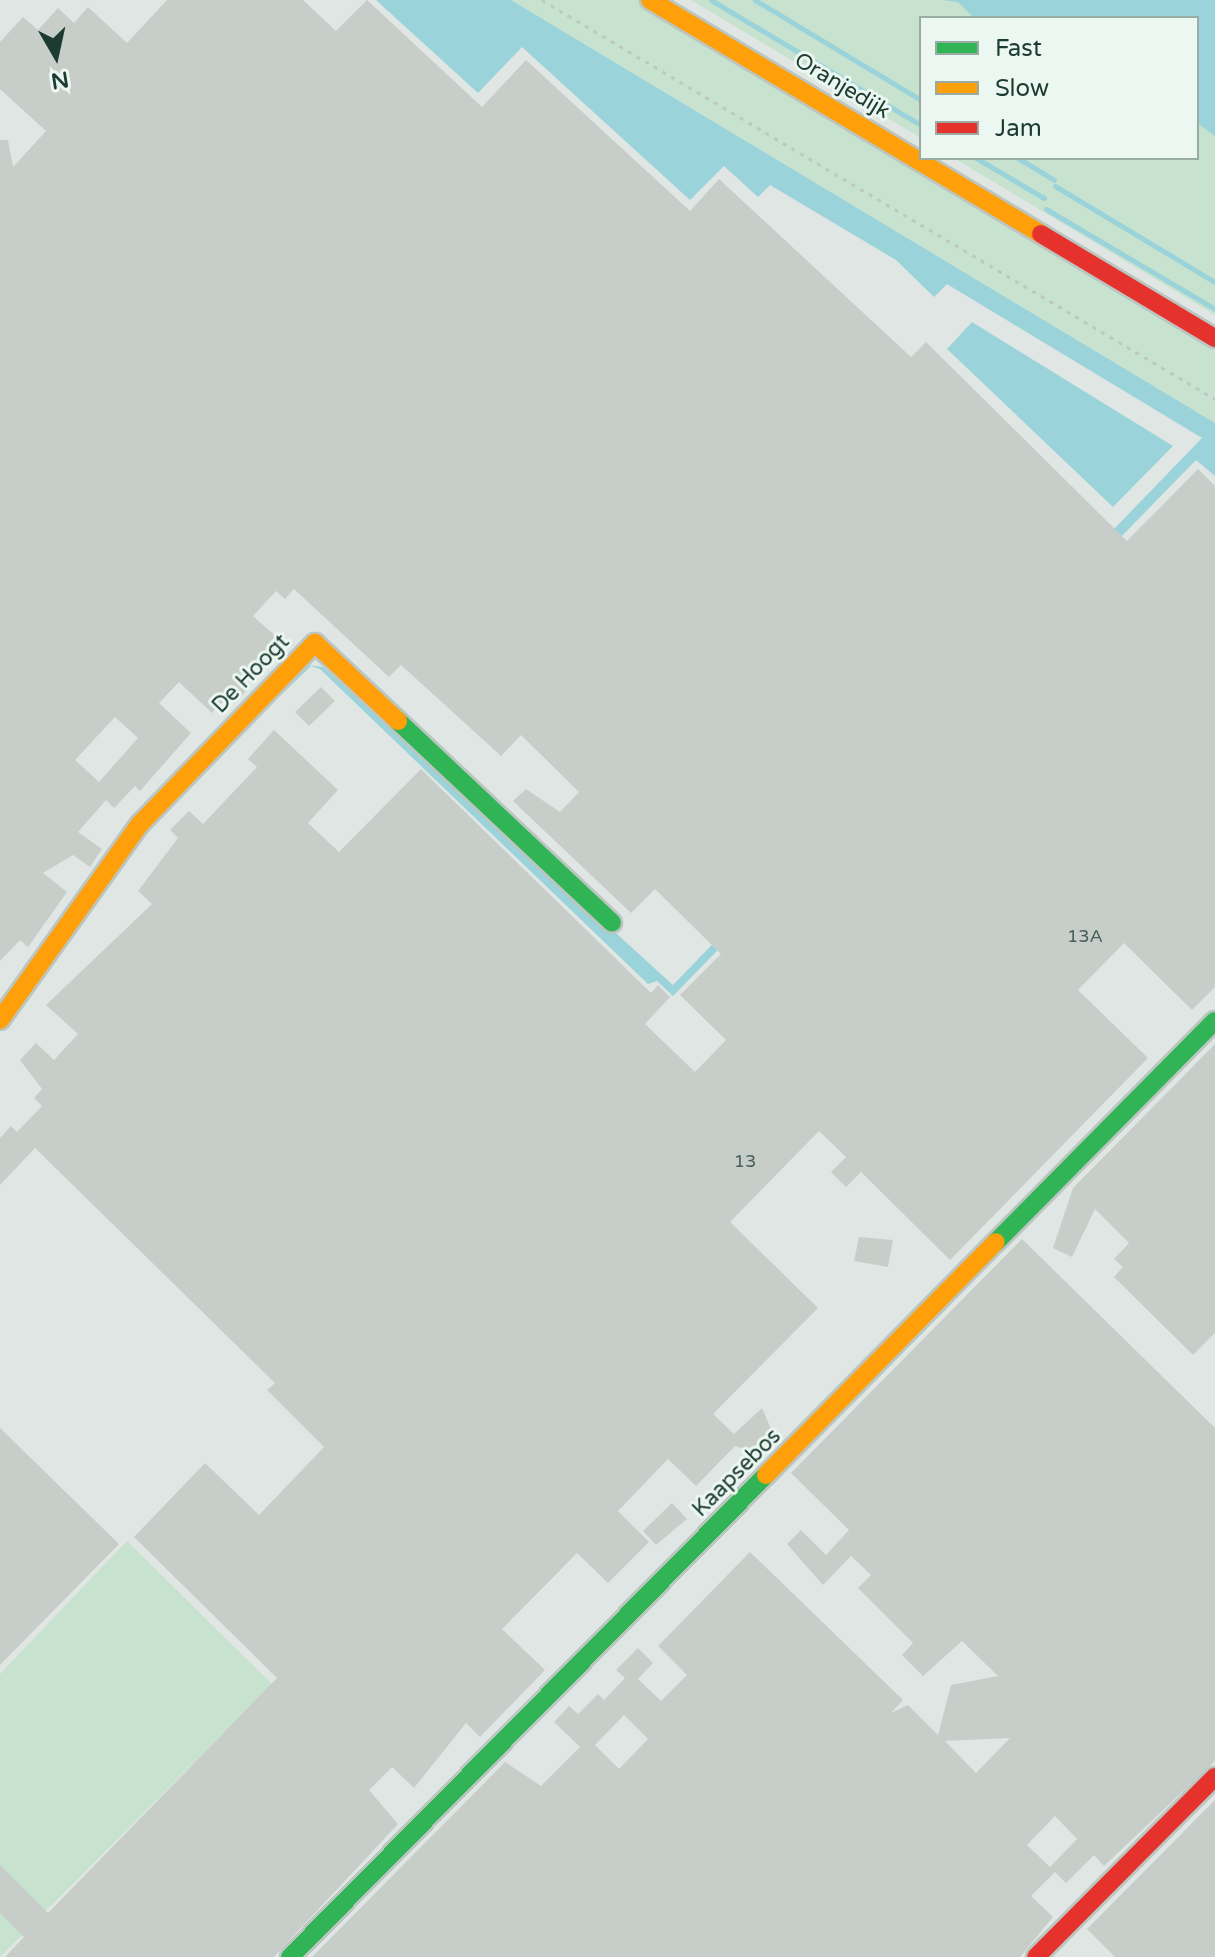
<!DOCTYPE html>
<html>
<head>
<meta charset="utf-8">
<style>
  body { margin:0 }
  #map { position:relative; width:1215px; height:1957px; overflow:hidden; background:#e0e6e3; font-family:"Varela Round",sans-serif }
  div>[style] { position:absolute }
  .green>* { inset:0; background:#c7e2ce }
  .water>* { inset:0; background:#9bd3da }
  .stream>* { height:5px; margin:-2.5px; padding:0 2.5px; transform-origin:2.5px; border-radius:2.5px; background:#9bd3da }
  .building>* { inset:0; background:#c7ceca }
  .path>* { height:3px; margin-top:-1.5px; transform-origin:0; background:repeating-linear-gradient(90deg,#bdc8c5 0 4px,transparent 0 10px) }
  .roads { filter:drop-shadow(2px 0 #bbc6c1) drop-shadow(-2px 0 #bbc6c1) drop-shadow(0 2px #bbc6c1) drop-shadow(0 -2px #bbc6c1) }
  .fast>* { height:18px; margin:-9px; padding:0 9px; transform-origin:9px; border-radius:9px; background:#30b455 }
  .slow>* { height:18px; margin:-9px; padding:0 9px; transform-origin:9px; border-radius:9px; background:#ff9f0a }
  .jam>* { height:18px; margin:-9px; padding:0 9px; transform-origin:9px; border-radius:9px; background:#e5322d }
  span { translate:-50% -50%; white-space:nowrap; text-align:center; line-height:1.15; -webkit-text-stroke:6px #ecf7f1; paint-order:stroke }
  .number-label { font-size:18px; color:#486058 }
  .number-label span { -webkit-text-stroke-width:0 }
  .street-label { font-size:22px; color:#1d3b31 }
  .legend { position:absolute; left:919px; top:16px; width:280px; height:144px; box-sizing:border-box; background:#ecf7f1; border:2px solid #99aca4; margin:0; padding:10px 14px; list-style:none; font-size:24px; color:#1d3b31 }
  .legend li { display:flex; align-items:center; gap:16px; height:40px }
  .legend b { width:40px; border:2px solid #99aca4 }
  .north { position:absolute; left:16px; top:16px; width:80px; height:80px; -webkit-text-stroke:6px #ecf7f1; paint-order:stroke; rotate:171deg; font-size:22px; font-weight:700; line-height:32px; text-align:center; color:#1d3b31 }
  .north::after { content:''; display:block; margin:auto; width:28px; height:36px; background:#1d3b31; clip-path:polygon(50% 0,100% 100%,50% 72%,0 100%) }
</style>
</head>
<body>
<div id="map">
  <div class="green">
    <div style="clip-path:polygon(511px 0,644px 0,1215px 341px,1215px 423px)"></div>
    <div style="clip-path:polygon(691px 0,1215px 0,1215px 315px,954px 158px,1197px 158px,1197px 18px,921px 18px,921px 138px)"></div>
    <div style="clip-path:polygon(127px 1541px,272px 1684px,0 1957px,0 1674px)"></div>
  </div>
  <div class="water">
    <div style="clip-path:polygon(376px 0,511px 0,1215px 423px,1215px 476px,1196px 460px,673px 996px,657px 981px,648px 984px,320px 669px,311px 666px,283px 693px,307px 665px,323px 667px,673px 985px,1202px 438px,947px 284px,934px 297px,896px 260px,770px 185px,758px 197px,724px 166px,690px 200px,522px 47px,478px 93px)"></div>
    <div style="clip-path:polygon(942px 0,1215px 0,1215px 136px,1197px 123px,1197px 18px,974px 18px,958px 2px)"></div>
    <div style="clip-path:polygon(972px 322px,1173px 446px,1113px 507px,947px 349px)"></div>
  </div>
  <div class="stream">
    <div style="left:711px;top:0;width:244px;rotate:30.8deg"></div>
    <div style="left:755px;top:0;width:194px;rotate:31.1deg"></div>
    <div style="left:976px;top:158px;width:79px;rotate:30.5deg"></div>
    <div style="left:1018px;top:158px;width:42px;rotate:31.4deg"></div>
    <div style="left:1055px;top:186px;width:187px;rotate:31deg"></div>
    <div style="left:1046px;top:209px;width:196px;rotate:30.6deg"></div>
  </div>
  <div class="building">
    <div style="clip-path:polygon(evenodd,167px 0,303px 0,336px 31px,367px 0,482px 107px,526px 60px,690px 211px,719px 179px,911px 357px,926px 342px,1127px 541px,1198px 469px,1215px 486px,1215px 987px,1192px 1010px,1124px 943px,1078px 990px,1148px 1058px,950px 1260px,861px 1172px,846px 1187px,831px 1172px,846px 1157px,819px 1131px,730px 1222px,818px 1308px,713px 1414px,734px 1434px,762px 1408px,771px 1429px,751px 1451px,735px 1446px,696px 1486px,668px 1459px,618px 1511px,649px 1542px,608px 1583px,577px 1553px,502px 1629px,545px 1670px,480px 1737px,466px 1723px,414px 1788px,392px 1767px,369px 1790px,398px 1824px,274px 1957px,5px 1957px,24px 1937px,0 1913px,0 1865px,48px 1913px,277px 1678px,134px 1537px,205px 1463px,259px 1515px,324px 1447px,267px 1390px,275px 1383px,35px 1148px,0 1185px,0 1138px,11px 1126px,17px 1132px,42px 1106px,34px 1098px,42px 1089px,20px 1060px,36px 1043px,54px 1060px,78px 1034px,46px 1005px,152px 904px,138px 891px,178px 838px,170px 830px,189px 811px,203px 824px,257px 767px,248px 759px,274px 730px,338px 790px,308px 823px,339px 852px,421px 769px,651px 993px,658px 985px,670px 997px,645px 1024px,695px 1072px,726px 1040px,680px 995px,721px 954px,655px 889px,631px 913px,513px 801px,526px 789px,560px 812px,579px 792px,521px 735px,501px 756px,401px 665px,389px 677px,294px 589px,285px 599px,276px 591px,253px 616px,279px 639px,238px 684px,246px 691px,235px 703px,228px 696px,212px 713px,179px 682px,159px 703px,191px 733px,140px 791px,135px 786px,114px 808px,106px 800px,78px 832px,102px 849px,90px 867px,73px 855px,43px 873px,67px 892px,28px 947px,20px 940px,0 961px,0 140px,8px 140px,13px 167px,46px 131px,0 89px,0 42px,23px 17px,38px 30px,58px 8px,74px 23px,88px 7px,127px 43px,167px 0,115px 717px,138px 738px,99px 782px,75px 760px,115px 717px)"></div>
    <div style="clip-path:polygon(321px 687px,335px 701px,309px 726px,295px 712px)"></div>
    <div style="clip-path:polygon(1215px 1044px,1215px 1333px,1193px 1355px,1114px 1277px,1123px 1267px,1114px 1259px,1129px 1243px,1095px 1209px,1072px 1257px,1053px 1248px,1073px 1188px)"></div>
    <div style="clip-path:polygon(859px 1237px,893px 1240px,888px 1267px,854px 1261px)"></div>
    <div style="clip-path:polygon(evenodd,1022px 1239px,1215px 1428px,1215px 1761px,1104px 1866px,1094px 1855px,1066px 1883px,1055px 1872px,1031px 1896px,1053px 1917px,1020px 1957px,312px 1957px,505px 1762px,541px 1786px,580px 1747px,554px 1722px,569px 1706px,578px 1714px,598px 1694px,604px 1700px,625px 1678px,616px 1670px,638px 1648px,653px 1663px,638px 1679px,661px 1701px,687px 1675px,658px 1646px,750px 1552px,903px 1700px,891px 1713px,908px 1705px,938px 1735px,951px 1685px,998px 1676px,962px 1641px,923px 1676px,902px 1655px,913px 1643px,858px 1588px,871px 1575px,851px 1556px,823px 1585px,787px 1544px,801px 1530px,826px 1555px,849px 1530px,791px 1473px,1022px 1239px,624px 1715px,648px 1739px,619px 1769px,595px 1745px,624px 1715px,1022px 1239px,1010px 1738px,976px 1773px,945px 1741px,1010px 1738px,1022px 1239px,1055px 1816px,1077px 1839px,1050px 1867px,1027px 1845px,1055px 1816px)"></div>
    <div style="clip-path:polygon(0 1428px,119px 1544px,0 1665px)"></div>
    <div style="clip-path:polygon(672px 1503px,687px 1519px,656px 1545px,643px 1531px)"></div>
    <div style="clip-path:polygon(1215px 1800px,1215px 1957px,1115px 1957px,1087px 1929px)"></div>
  </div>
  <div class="path">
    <div style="left:542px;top:0;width:782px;rotate:30.66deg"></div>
  </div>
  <div class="roads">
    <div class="fast">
      <div style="left:398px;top:721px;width:294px;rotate:43.3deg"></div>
      <div style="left:996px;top:1242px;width:311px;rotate:-45.3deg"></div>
      <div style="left:290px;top:1957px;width:677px;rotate:-45.36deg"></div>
    </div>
    <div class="slow">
      <div style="left:650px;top:0;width:456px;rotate:30.9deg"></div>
      <div style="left:0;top:1020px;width:241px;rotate:-54.5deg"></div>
      <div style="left:140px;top:824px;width:252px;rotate:-46deg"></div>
      <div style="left:315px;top:643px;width:114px;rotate:43.2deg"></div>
      <div style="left:766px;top:1475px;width:327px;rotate:-45.4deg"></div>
    </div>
    <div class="jam">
      <div style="left:1041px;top:234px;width:203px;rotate:30.9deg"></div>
      <div style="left:1036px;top:1957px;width:254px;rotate:-45.2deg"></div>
    </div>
  </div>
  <div class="number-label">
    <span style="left:1085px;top:936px">13A</span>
    <span style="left:745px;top:1161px">13</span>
  </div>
  <div class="street-label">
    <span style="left:842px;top:86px;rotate:31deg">Oranjedijk</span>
    <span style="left:251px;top:674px;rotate:-46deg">De Hoogt</span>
    <span style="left:737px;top:1473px;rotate:-45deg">Kaapsebos</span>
  </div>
  <ul class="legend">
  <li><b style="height:10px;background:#30b455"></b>Fast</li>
  <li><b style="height:10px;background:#ff9f0a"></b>Slow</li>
  <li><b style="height:10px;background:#e5322d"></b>Jam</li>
  </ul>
  <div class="north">N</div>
</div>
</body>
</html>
